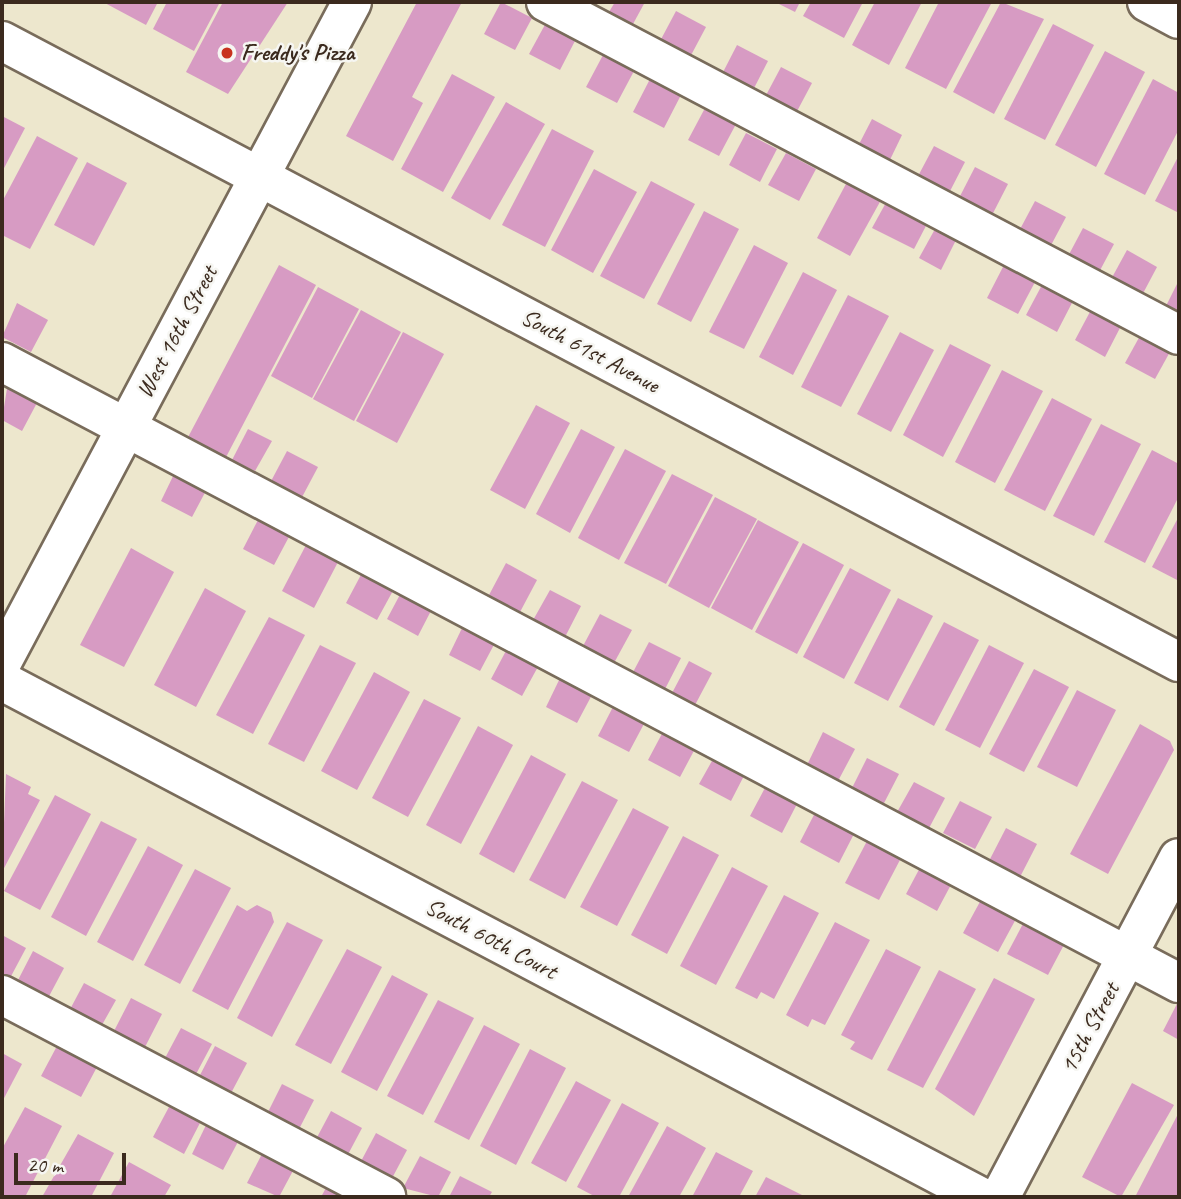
<!DOCTYPE html>
<html>
<head>
<meta charset="utf-8">
<style>
  body { margin:0 }
  #map { position:relative; width:1181px; height:1199px; overflow:hidden; background:#ede7cd; font-family:Caveat,sans-serif }
  div>[style] { position:absolute }
  .building>* { inset:0; background:#d79bc3 }
  .roads { filter:drop-shadow(2px 0 #796c5b) drop-shadow(-2px 0 #796c5b) drop-shadow(0 2px #796c5b) drop-shadow(0 -2px #796c5b) }
  .minor>* { height:38px; margin:-19px; padding:0 19px; transform-origin:19px; border-radius:19px; background:#fff }
  .dots>* { width:19px; height:19px; translate:-50% -50%; box-sizing:border-box; border:4px solid #f6f6f2; border-radius:50% }
  span { translate:-50% -50%; white-space:nowrap; text-align:center; line-height:1.15; -webkit-text-stroke:5px #f6f6f2; paint-order:stroke }
  .poi-label { font-size:24px; color:#3b2a1e; font-weight:700 }
  .left { translate:0 -50%; text-align:left }
  .street-label { font-size:24px; color:#3b2a1e }
  .frame { position:absolute; inset:0; border:4px solid #3b2a1e; pointer-events:none }
  .scale { position:absolute; left:14px; top:1153px; width:112px; height:32px; box-sizing:border-box; border:4px solid #3b2a1e; border-top:0; padding-left:9px; font-size:21px; line-height:24px; white-space:nowrap; color:#3b2a1e; -webkit-text-stroke:5px #f6f6f2; paint-order:stroke }
</style>
</head>
<body>
<div id="map">
  <div class="building">
    <div style="clip-path:polygon(103px 2px,158px 2px,146px 25px)"></div>
    <div style="clip-path:polygon(167px 2px,220px 2px,194px 51px,153px 29px)"></div>
    <div style="clip-path:polygon(223px 2px,288px 2px,228px 94px,186px 72px)"></div>
    <div style="clip-path:polygon(417px 2px,462px 2px,412px 97px,423px 103px,393px 161px,346px 136px)"></div>
    <div style="clip-path:polygon(501px 2px,532px 18px,515px 50px,484px 34px)"></div>
    <div style="clip-path:polygon(615px 2px,645px 2px,633px 24px,609px 12px)"></div>
    <div style="clip-path:polygon(775px 2px,800px 2px,795px 12px)"></div>
    <div style="clip-path:polygon(811px 2px,863px 2px,844px 38px,803px 16px)"></div>
    <div style="clip-path:polygon(875px 2px,922px 2px,889px 65px,852px 45px)"></div>
    <div style="clip-path:polygon(939px 2px,992px 2px,946px 89px,905px 68px)"></div>
    <div style="clip-path:polygon(1001px 2px,1044px 19px,994px 114px,953px 92px)"></div>
    <div style="clip-path:polygon(676px 11px,706px 27px,689px 59px,659px 43px)"></div>
    <div style="clip-path:polygon(547px 21px,577px 37px,560px 70px,529px 54px)"></div>
    <div style="clip-path:polygon(1053px 24px,1094px 45px,1045px 140px,1004px 119px)"></div>
    <div style="clip-path:polygon(737px 45px,768px 61px,751px 94px,720px 78px)"></div>
    <div style="clip-path:polygon(1105px 51px,1145px 72px,1096px 167px,1055px 145px)"></div>
    <div style="clip-path:polygon(603px 55px,634px 71px,617px 103px,586px 87px)"></div>
    <div style="clip-path:polygon(781px 67px,812px 83px,795px 115px,764px 99px)"></div>
    <div style="clip-path:polygon(452px 74px,495px 97px,443px 192px,401px 169px)"></div>
    <div style="clip-path:polygon(650px 79px,681px 95px,664px 128px,633px 112px)"></div>
    <div style="clip-path:polygon(1153px 79px,1179px 93px,1179px 129px,1145px 195px,1104px 174px)"></div>
    <div style="clip-path:polygon(506px 102px,545px 124px,490px 220px,451px 198px)"></div>
    <div style="clip-path:polygon(705px 108px,736px 124px,719px 156px,688px 140px)"></div>
    <div style="clip-path:polygon(2px 116px,25px 128px,2px 172px)"></div>
    <div style="clip-path:polygon(872px 119px,902px 135px,886px 168px,855px 152px)"></div>
    <div style="clip-path:polygon(552px 129px,594px 151px,545px 247px,502px 225px)"></div>
    <div style="clip-path:polygon(746px 133px,777px 149px,760px 182px,729px 165px)"></div>
    <div style="clip-path:polygon(37px 136px,78px 158px,30px 249px,2px 235px,2px 202px)"></div>
    <div style="clip-path:polygon(934px 146px,965px 162px,948px 195px,917px 178px)"></div>
    <div style="clip-path:polygon(786px 153px,816px 169px,799px 201px,768px 185px)"></div>
    <div style="clip-path:polygon(1179px 155px,1179px 213px,1155px 201px)"></div>
    <div style="clip-path:polygon(87px 162px,127px 183px,94px 246px,54px 225px)"></div>
    <div style="clip-path:polygon(975px 167px,1008px 184px,990px 219px,957px 202px)"></div>
    <div style="clip-path:polygon(594px 169px,637px 192px,593px 273px,551px 250px)"></div>
    <div style="clip-path:polygon(651px 181px,695px 204px,644px 299px,600px 276px)"></div>
    <div style="clip-path:polygon(847px 182px,881px 200px,850px 256px,817px 238px)"></div>
    <div style="clip-path:polygon(888px 199px,929px 220px,914px 249px,872px 228px)"></div>
    <div style="clip-path:polygon(1035px 201px,1066px 217px,1049px 249px,1018px 233px)"></div>
    <div style="clip-path:polygon(704px 211px,739px 229px,691px 322px,657px 304px)"></div>
    <div style="clip-path:polygon(1083px 228px,1114px 244px,1097px 276px,1066px 260px)"></div>
    <div style="clip-path:polygon(935px 229px,956px 240px,941px 270px,919px 258px)"></div>
    <div style="clip-path:polygon(754px 245px,788px 263px,744px 349px,709px 332px)"></div>
    <div style="clip-path:polygon(1127px 250px,1157px 267px,1140px 299px,1109px 283px)"></div>
    <div style="clip-path:polygon(279px 265px,316px 285px,224px 461px,186px 441px)"></div>
    <div style="clip-path:polygon(1004px 265px,1035px 282px,1018px 314px,987px 298px)"></div>
    <div style="clip-path:polygon(803px 272px,837px 290px,793px 375px,759px 357px)"></div>
    <div style="clip-path:polygon(1179px 280px,1179px 324px,1162px 314px)"></div>
    <div style="clip-path:polygon(1043px 283px,1074px 299px,1057px 332px,1026px 315px)"></div>
    <div style="clip-path:polygon(318px 287px,359px 309px,312px 398px,271px 376px)"></div>
    <div style="clip-path:polygon(848px 295px,889px 316px,841px 407px,801px 387px)"></div>
    <div style="clip-path:polygon(17px 303px,48px 320px,31px 352px,2px 337px)"></div>
    <div style="clip-path:polygon(1092px 308px,1122px 324px,1105px 357px,1075px 340px)"></div>
    <div style="clip-path:polygon(361px 310px,401px 332px,354px 421px,313px 399px)"></div>
    <div style="clip-path:polygon(403px 332px,444px 354px,397px 443px,356px 421px)"></div>
    <div style="clip-path:polygon(900px 332px,934px 350px,891px 432px,857px 414px)"></div>
    <div style="clip-path:polygon(1141px 334px,1171px 350px,1155px 379px,1125px 363px)"></div>
    <div style="clip-path:polygon(950px 344px,991px 365px,943px 457px,903px 435px)"></div>
    <div style="clip-path:polygon(1002px 370px,1043px 391px,995px 483px,955px 462px)"></div>
    <div style="clip-path:polygon(8px 382px,39px 399px,22px 431px,2px 420px)"></div>
    <div style="clip-path:polygon(1052px 398px,1092px 419px,1045px 511px,1004px 490px)"></div>
    <div style="clip-path:polygon(536px 405px,570px 423px,525px 509px,490px 490px)"></div>
    <div style="clip-path:polygon(1101px 424px,1141px 444px,1094px 536px,1053px 516px)"></div>
    <div style="clip-path:polygon(248px 429px,272px 441px,255px 471px,232px 460px)"></div>
    <div style="clip-path:polygon(581px 429px,615px 447px,570px 533px,536px 514px)"></div>
    <div style="clip-path:polygon(625px 449px,666px 471px,619px 560px,578px 538px)"></div>
    <div style="clip-path:polygon(1152px 450px,1179px 464px,1179px 496px,1145px 563px,1104px 542px)"></div>
    <div style="clip-path:polygon(287px 451px,318px 467px,301px 499px,270px 483px)"></div>
    <div style="clip-path:polygon(177px 468px,209px 485px,192px 517px,161px 501px)"></div>
    <div style="clip-path:polygon(672px 474px,713px 495px,666px 584px,624px 563px)"></div>
    <div style="clip-path:polygon(715px 497px,757px 519px,709px 608px,668px 586px)"></div>
    <div style="clip-path:polygon(260px 516px,291px 533px,274px 565px,243px 549px)"></div>
    <div style="clip-path:polygon(1179px 516px,1179px 581px,1152px 567px)"></div>
    <div style="clip-path:polygon(758px 520px,799px 542px,752px 630px,711px 608px)"></div>
    <div style="clip-path:polygon(803px 543px,844px 565px,797px 654px,755px 632px)"></div>
    <div style="clip-path:polygon(306px 545px,338px 562px,314px 608px,282px 591px)"></div>
    <div style="clip-path:polygon(131px 548px,174px 572px,124px 667px,80px 645px)"></div>
    <div style="clip-path:polygon(506px 563px,537px 580px,520px 612px,489px 595px)"></div>
    <div style="clip-path:polygon(850px 568px,891px 590px,844px 679px,803px 657px)"></div>
    <div style="clip-path:polygon(363px 571px,395px 587px,377px 620px,346px 603px)"></div>
    <div style="clip-path:polygon(404px 587px,435px 603px,418px 636px,387px 619px)"></div>
    <div style="clip-path:polygon(205px 588px,246px 611px,196px 707px,154px 685px)"></div>
    <div style="clip-path:polygon(550px 590px,581px 606px,564px 639px,532px 622px)"></div>
    <div style="clip-path:polygon(898px 598px,933px 616px,888px 701px,854px 683px)"></div>
    <div style="clip-path:polygon(600px 614px,632px 630px,614px 663px,583px 646px)"></div>
    <div style="clip-path:polygon(269px 617px,305px 635px,253px 734px,216px 715px)"></div>
    <div style="clip-path:polygon(465px 622px,497px 639px,480px 671px,449px 655px)"></div>
    <div style="clip-path:polygon(944px 622px,979px 640px,934px 726px,899px 707px)"></div>
    <div style="clip-path:polygon(649px 642px,681px 658px,664px 691px,632px 674px)"></div>
    <div style="clip-path:polygon(320px 645px,356px 663px,304px 762px,268px 744px)"></div>
    <div style="clip-path:polygon(989px 645px,1024px 663px,980px 748px,945px 730px)"></div>
    <div style="clip-path:polygon(508px 647px,540px 663px,522px 696px,491px 679px)"></div>
    <div style="clip-path:polygon(689px 661px,712px 673px,695px 705px,672px 693px)"></div>
    <div style="clip-path:polygon(1034px 669px,1069px 687px,1024px 772px,989px 754px)"></div>
    <div style="clip-path:polygon(374px 672px,410px 692px,357px 790px,321px 771px)"></div>
    <div style="clip-path:polygon(562px 674px,594px 691px,577px 723px,546px 707px)"></div>
    <div style="clip-path:polygon(1077px 690px,1116px 710px,1077px 787px,1037px 767px)"></div>
    <div style="clip-path:polygon(424px 699px,461px 718px,408px 817px,372px 798px)"></div>
    <div style="clip-path:polygon(615px 703px,646px 720px,629px 752px,598px 736px)"></div>
    <div style="clip-path:polygon(1140px 724px,1170px 741px,1174px 750px,1108px 874px,1070px 854px)"></div>
    <div style="clip-path:polygon(478px 726px,513px 745px,461px 844px,426px 825px)"></div>
    <div style="clip-path:polygon(665px 728px,697px 745px,680px 777px,648px 760px)"></div>
    <div style="clip-path:polygon(823px 732px,855px 749px,838px 781px,807px 765px)"></div>
    <div style="clip-path:polygon(717px 752px,748px 768px,731px 801px,699px 784px)"></div>
    <div style="clip-path:polygon(531px 755px,566px 774px,514px 873px,479px 854px)"></div>
    <div style="clip-path:polygon(867px 758px,899px 774px,882px 807px,851px 790px)"></div>
    <div style="clip-path:polygon(6px 774px,31px 787px,28px 794px,40px 800px,2px 872px)"></div>
    <div style="clip-path:polygon(582px 781px,618px 800px,565px 899px,529px 880px)"></div>
    <div style="clip-path:polygon(914px 782px,945px 798px,928px 830px,896px 814px)"></div>
    <div style="clip-path:polygon(767px 784px,799px 800px,782px 833px,750px 816px)"></div>
    <div style="clip-path:polygon(55px 795px,91px 814px,40px 910px,4px 891px)"></div>
    <div style="clip-path:polygon(960px 801px,992px 817px,975px 849px,943px 833px)"></div>
    <div style="clip-path:polygon(633px 808px,669px 827px,617px 926px,580px 907px)"></div>
    <div style="clip-path:polygon(817px 809px,856px 830px,839px 863px,800px 842px)"></div>
    <div style="clip-path:polygon(101px 821px,137px 839px,86px 936px,51px 917px)"></div>
    <div style="clip-path:polygon(1006px 828px,1037px 844px,1020px 877px,989px 861px)"></div>
    <div style="clip-path:polygon(683px 836px,719px 855px,667px 954px,631px 935px)"></div>
    <div style="clip-path:polygon(867px 841px,901px 858px,879px 900px,845px 883px)"></div>
    <div style="clip-path:polygon(148px 846px,183px 865px,133px 961px,97px 942px)"></div>
    <div style="clip-path:polygon(923px 862px,954px 879px,937px 911px,906px 894px)"></div>
    <div style="clip-path:polygon(732px 867px,768px 886px,716px 985px,680px 966px)"></div>
    <div style="clip-path:polygon(195px 869px,231px 888px,180px 984px,144px 965px)"></div>
    <div style="clip-path:polygon(784px 895px,819px 913px,774px 999px,761px 992px,757px 999px,735px 988px)"></div>
    <div style="clip-path:polygon(982px 898px,1017px 917px,998px 952px,963px 933px)"></div>
    <div style="clip-path:polygon(237px 905px,247px 911px,257px 905px,271px 912px,274px 922px,228px 1010px,192px 991px)"></div>
    <div style="clip-path:polygon(1026px 918px,1067px 939px,1048px 975px,1007px 954px)"></div>
    <div style="clip-path:polygon(287px 922px,323px 940px,272px 1037px,237px 1018px)"></div>
    <div style="clip-path:polygon(835px 922px,870px 940px,825px 1025px,812px 1019px,808px 1027px,786px 1015px)"></div>
    <div style="clip-path:polygon(2px 935px,26px 948px,9px 980px,2px 977px)"></div>
    <div style="clip-path:polygon(347px 949px,382px 967px,331px 1064px,295px 1045px)"></div>
    <div style="clip-path:polygon(886px 949px,921px 967px,872px 1060px,850px 1049px,855px 1042px,841px 1035px)"></div>
    <div style="clip-path:polygon(33px 951px,64px 968px,47px 1000px,16px 984px)"></div>
    <div style="clip-path:polygon(939px 970px,976px 989px,923px 1088px,887px 1070px)"></div>
    <div style="clip-path:polygon(392px 975px,428px 994px,377px 1091px,341px 1072px)"></div>
    <div style="clip-path:polygon(994px 978px,1035px 999px,974px 1116px,935px 1089px)"></div>
    <div style="clip-path:polygon(84px 983px,116px 1000px,98px 1032px,67px 1015px)"></div>
    <div style="clip-path:polygon(131px 998px,162px 1014px,145px 1047px,114px 1031px)"></div>
    <div style="clip-path:polygon(438px 1000px,474px 1018px,423px 1115px,387px 1096px)"></div>
    <div style="clip-path:polygon(1179px 1000px,1179px 1040px,1163px 1031px)"></div>
    <div style="clip-path:polygon(484px 1025px,520px 1044px,469px 1140px,434px 1122px)"></div>
    <div style="clip-path:polygon(181px 1028px,212px 1044px,195px 1076px,164px 1060px)"></div>
    <div style="clip-path:polygon(57px 1046px,97px 1067px,81px 1097px,41px 1076px)"></div>
    <div style="clip-path:polygon(215px 1046px,247px 1063px,230px 1095px,198px 1079px)"></div>
    <div style="clip-path:polygon(530px 1049px,566px 1068px,516px 1165px,480px 1146px)"></div>
    <div style="clip-path:polygon(2px 1053px,22px 1064px,2px 1102px)"></div>
    <div style="clip-path:polygon(576px 1081px,611px 1100px,566px 1182px,531px 1163px)"></div>
    <div style="clip-path:polygon(1132px 1083px,1174px 1105px,1121px 1197px,1082px 1177px)"></div>
    <div style="clip-path:polygon(282px 1084px,314px 1100px,297px 1133px,266px 1116px)"></div>
    <div style="clip-path:polygon(622px 1103px,659px 1123px,619px 1197px,596px 1197px,577px 1187px)"></div>
    <div style="clip-path:polygon(170px 1105px,201px 1121px,184px 1154px,153px 1137px)"></div>
    <div style="clip-path:polygon(25px 1107px,62px 1126px,25px 1197px,2px 1197px,2px 1149px)"></div>
    <div style="clip-path:polygon(331px 1111px,362px 1128px,345px 1160px,314px 1143px)"></div>
    <div style="clip-path:polygon(1179px 1112px,1179px 1197px,1135px 1197px)"></div>
    <div style="clip-path:polygon(208px 1121px,240px 1138px,223px 1170px,192px 1154px)"></div>
    <div style="clip-path:polygon(667px 1126px,706px 1148px,679px 1197px,628px 1197px)"></div>
    <div style="clip-path:polygon(376px 1133px,407px 1150px,390px 1182px,359px 1165px)"></div>
    <div style="clip-path:polygon(78px 1134px,114px 1153px,91px 1197px,42px 1197px)"></div>
    <div style="clip-path:polygon(264px 1150px,295px 1167px,279px 1197px,247px 1183px)"></div>
    <div style="clip-path:polygon(716px 1152px,753px 1171px,739px 1197px,692px 1197px)"></div>
    <div style="clip-path:polygon(420px 1156px,451px 1172px,438px 1197px,403px 1188px)"></div>
    <div style="clip-path:polygon(129px 1162px,171px 1185px,164px 1197px,110px 1197px)"></div>
    <div style="clip-path:polygon(460px 1176px,492px 1192px,489px 1197px,449px 1197px)"></div>
    <div style="clip-path:polygon(766px 1177px,806px 1197px,755px 1197px)"></div>
    <div style="clip-path:polygon(327px 1186px,349px 1197px,321px 1197px)"></div>
  </div>
  <div class="roads">
    <div class="minor">
      <div style="left:546px;top:2px;width:715px;rotate:27.75deg"></div>
      <div style="left:1147px;top:2px;width:36px;rotate:28deg"></div>
      <div style="left:2px;top:41px;width:1331px;rotate:27.82deg"></div>
      <div style="left:2px;top:362px;width:1331px;rotate:27.82deg"></div>
      <div style="left:2px;top:662px;width:747px;rotate:-62.06deg"></div>
      <div style="left:2px;top:681px;width:1107px;rotate:27.79deg"></div>
      <div style="left:2px;top:995px;width:434px;rotate:27.7deg"></div>
      <div style="left:1000px;top:1197px;width:383px;rotate:-62.2deg"></div>
    </div>
  </div>
  <div class="dots">
    <div style="left:227px;top:53px;background:#c8321e"></div>
  </div>
  <div class="poi-label">
    <span class="left" style="left:241px;top:53px">Freddy's Pizza</span>
  </div>
  <div class="street-label">
    <span style="left:177px;top:332px;rotate:-62deg">West 16th Street</span>
    <span style="left:590px;top:351px;rotate:28deg">South 61st Avenue</span>
    <span style="left:491px;top:939px;rotate:28deg">South 60th Court</span>
    <span style="left:1090px;top:1028px;rotate:-62deg">15th Street</span>
  </div>
  <div class="frame"></div>
  <div class="scale">20 m</div>
</div>
</body>
</html>
